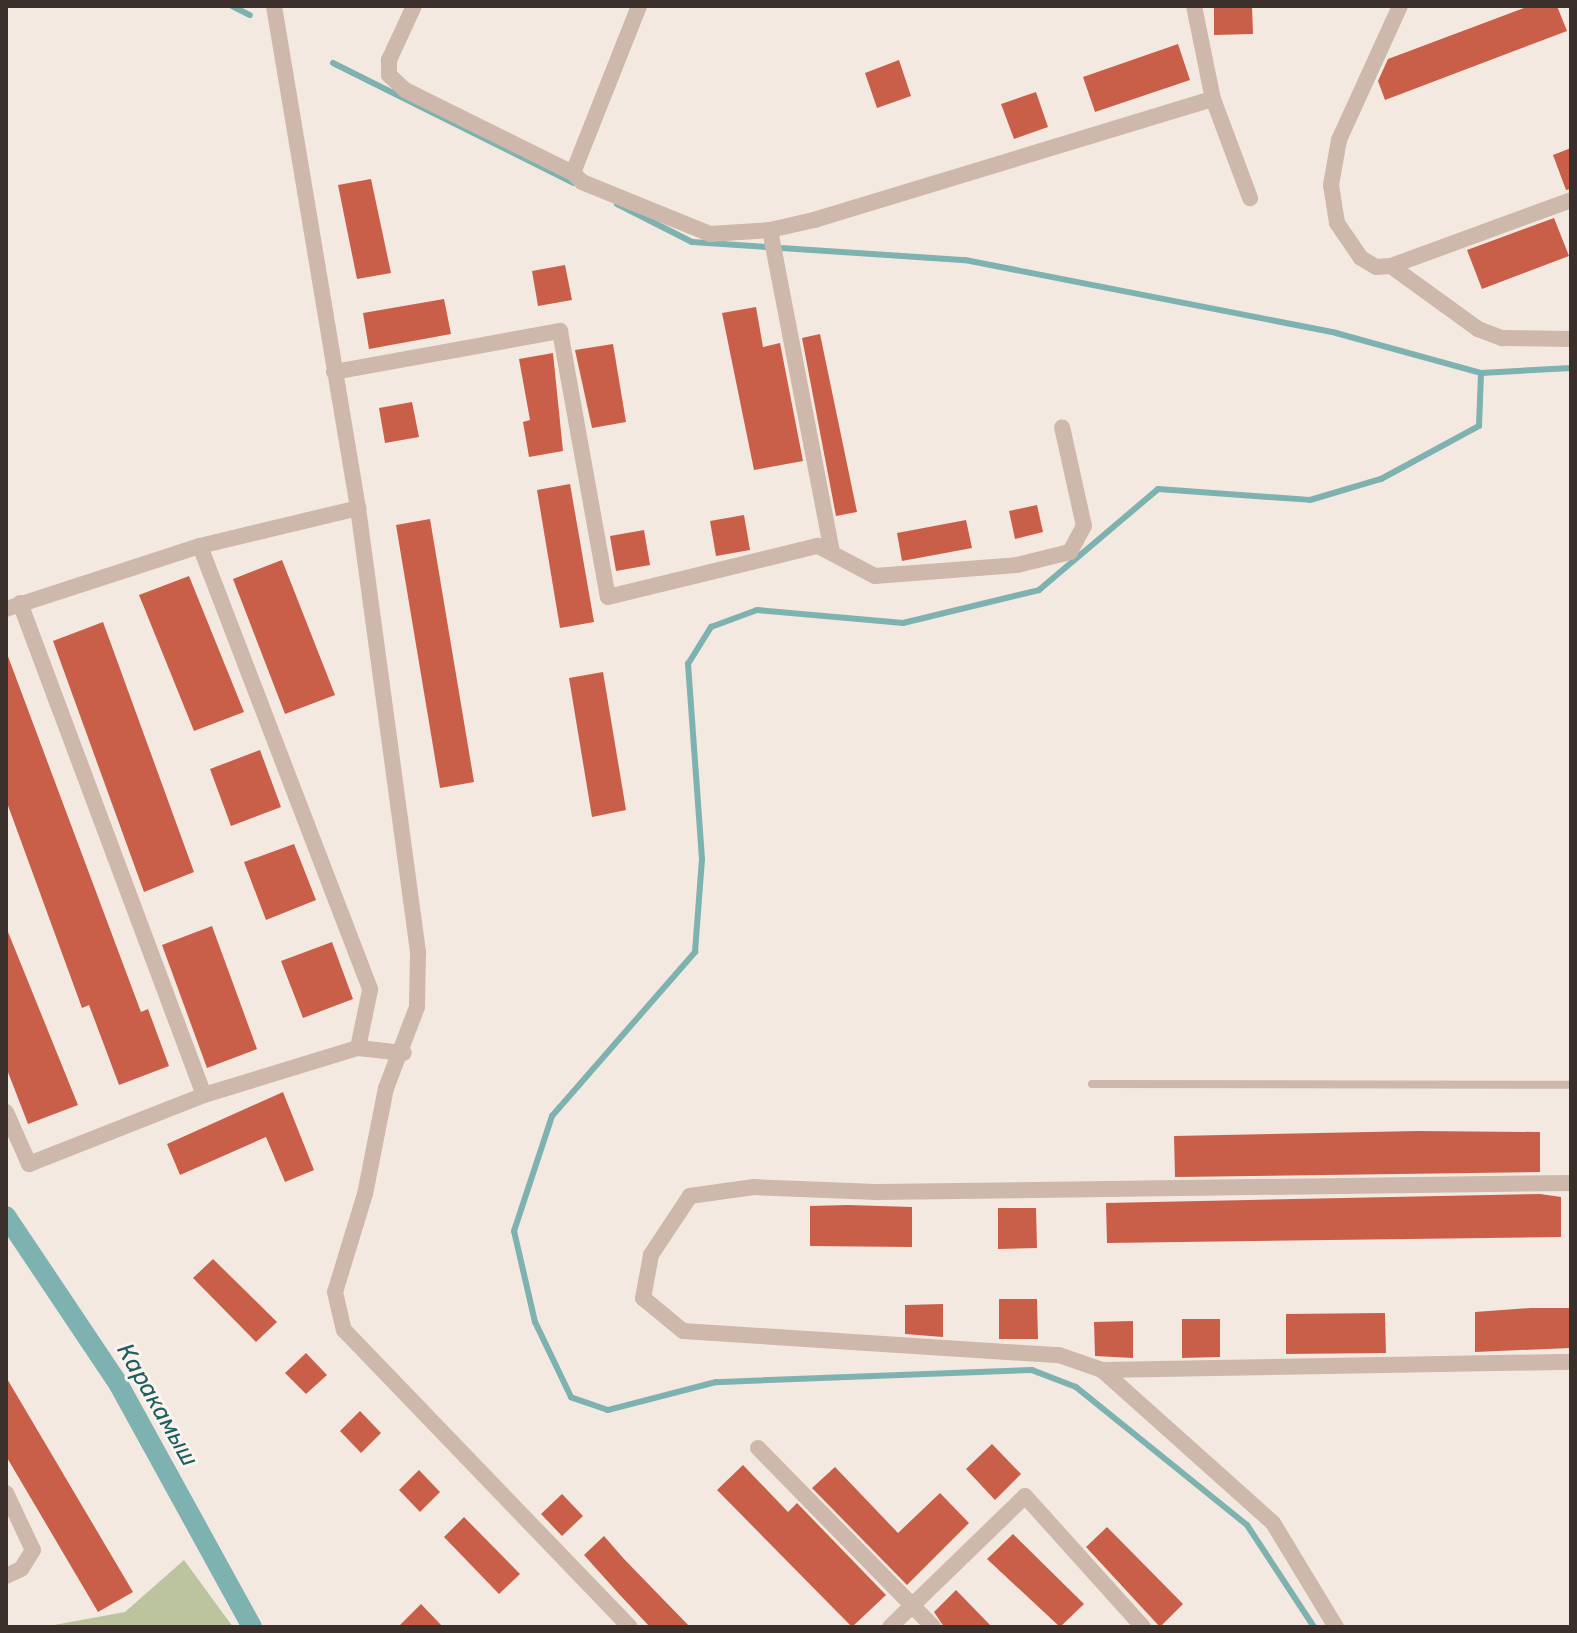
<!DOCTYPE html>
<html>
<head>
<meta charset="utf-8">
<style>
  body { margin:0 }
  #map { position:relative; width:1577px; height:1633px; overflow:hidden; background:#f4e9e1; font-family:Rubik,sans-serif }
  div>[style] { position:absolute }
  .green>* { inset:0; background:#bbc49f }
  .stream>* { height:6px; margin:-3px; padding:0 3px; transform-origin:3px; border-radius:3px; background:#7eb2b1 }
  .canal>* { height:20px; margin:-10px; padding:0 10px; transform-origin:10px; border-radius:10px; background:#7eb2b1 }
  .building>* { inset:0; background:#c95f49 }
  .lane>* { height:8px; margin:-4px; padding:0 4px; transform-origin:4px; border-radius:4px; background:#cdb8ab }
  .street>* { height:16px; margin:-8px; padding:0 8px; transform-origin:8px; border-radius:8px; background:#cdb8ab }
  span { translate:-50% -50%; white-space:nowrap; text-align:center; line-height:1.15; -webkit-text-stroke:6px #fbf4ee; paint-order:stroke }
  .water-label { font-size:24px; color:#1e5e5e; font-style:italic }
  .frame { position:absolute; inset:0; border:8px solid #3b2f2b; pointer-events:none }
</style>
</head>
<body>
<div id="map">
  <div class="green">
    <div style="clip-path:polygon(184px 1560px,233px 1627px,43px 1627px,125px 1612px)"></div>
  </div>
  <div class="stream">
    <div style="left:232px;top:6px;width:20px;rotate:27deg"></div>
    <div style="left:333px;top:63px;width:269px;rotate:26.5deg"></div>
    <div style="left:617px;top:204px;width:84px;rotate:26.9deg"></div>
    <div style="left:692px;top:242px;width:274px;rotate:3.8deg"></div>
    <div style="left:965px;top:260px;width:378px;rotate:11.1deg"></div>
    <div style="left:1336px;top:333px;width:150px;rotate:15.4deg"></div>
    <div style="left:1481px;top:373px;width:90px;rotate:-3.2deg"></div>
    <div style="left:1314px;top:1627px;width:122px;rotate:-123.3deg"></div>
    <div style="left:1247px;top:1525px;width:220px;rotate:-141.1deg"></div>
    <div style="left:1076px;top:1387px;width:47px;rotate:-158.9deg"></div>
    <div style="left:1032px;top:1370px;width:316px;rotate:177.8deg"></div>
    <div style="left:716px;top:1382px;width:112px;rotate:165.5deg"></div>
    <div style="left:608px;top:1410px;width:39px;rotate:-161deg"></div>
    <div style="left:571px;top:1397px;width:83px;rotate:-115.6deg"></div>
    <div style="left:535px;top:1322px;width:93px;rotate:-103deg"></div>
    <div style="left:514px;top:1231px;width:121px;rotate:-71.7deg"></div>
    <div style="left:552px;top:1116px;width:218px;rotate:-48.9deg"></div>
    <div style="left:695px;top:952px;width:93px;rotate:-85.7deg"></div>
    <div style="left:702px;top:859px;width:196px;rotate:-94.1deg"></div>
    <div style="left:688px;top:664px;width:44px;rotate:-58.1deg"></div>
    <div style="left:711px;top:627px;width:49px;rotate:-20.3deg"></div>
    <div style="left:757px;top:610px;width:147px;rotate:5.1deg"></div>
    <div style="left:903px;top:623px;width:140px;rotate:-13.6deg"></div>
    <div style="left:1039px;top:590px;width:156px;rotate:-40.3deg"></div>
    <div style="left:1158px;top:489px;width:152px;rotate:4.1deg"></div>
    <div style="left:1310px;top:500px;width:74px;rotate:-16.5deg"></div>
    <div style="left:1381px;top:479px;width:111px;rotate:-28.4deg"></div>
    <div style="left:1479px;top:426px;width:53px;rotate:-87.8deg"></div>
  </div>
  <div class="canal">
    <div style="left:6px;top:1216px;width:203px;rotate:56.2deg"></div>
    <div style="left:119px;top:1385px;width:276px;rotate:61.2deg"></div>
  </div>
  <div class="building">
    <div style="clip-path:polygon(1214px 6px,1252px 6px,1253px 34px,1214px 35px)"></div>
    <div style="clip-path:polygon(1529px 6px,1557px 6px,1567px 31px,1385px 100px,1378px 81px,1388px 59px)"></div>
    <div style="clip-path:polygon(1178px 44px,1190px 80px,1095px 112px,1083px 77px)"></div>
    <div style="clip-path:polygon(899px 60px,911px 96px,877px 108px,865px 73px)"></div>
    <div style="clip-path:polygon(1036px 92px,1048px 127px,1014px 139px,1001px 104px)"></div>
    <div style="clip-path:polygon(1571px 148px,1571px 189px,1566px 190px,1553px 155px)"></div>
    <div style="clip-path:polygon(371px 179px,391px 273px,357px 279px,338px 185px)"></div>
    <div style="clip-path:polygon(1554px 218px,1569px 256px,1482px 289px,1467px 250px)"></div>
    <div style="clip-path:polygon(565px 265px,572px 300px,538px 306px,532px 271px)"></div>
    <div style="clip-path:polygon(444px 299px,451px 334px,369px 349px,363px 313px)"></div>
    <div style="clip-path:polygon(756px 307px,763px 347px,780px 343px,803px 461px,754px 470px,722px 313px)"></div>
    <div style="clip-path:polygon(820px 334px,857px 512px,836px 516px,802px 338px)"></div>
    <div style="clip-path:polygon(613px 344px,626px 422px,592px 428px,575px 350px)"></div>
    <div style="clip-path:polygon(553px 353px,563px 451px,529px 457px,523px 422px,530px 420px,519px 359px)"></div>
    <div style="clip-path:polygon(412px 402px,419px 437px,385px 443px,379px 408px)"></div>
    <div style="clip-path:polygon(570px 484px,594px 622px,560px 628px,537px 490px)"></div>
    <div style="clip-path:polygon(1037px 505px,1043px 532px,1015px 539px,1009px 511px)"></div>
    <div style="clip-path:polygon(744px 515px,750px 550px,716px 556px,710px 521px)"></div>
    <div style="clip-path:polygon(430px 519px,474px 782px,440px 788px,396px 525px)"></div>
    <div style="clip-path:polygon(966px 520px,972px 548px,902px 561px,897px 533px)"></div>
    <div style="clip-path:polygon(644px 530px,650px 565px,616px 571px,610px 536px)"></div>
    <div style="clip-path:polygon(282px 560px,335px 695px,285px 714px,233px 579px)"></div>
    <div style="clip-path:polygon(189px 576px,244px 712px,194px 731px,139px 595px)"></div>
    <div style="clip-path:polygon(103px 622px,194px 872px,144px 892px,53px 641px)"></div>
    <div style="clip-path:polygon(6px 651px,141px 1012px,148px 1009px,169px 1066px,119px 1085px,89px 1005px,82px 1008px,6px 800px)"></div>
    <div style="clip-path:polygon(603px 672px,626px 810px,592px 817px,569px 678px)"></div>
    <div style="clip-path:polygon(260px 750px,281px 807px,231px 826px,210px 769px)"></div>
    <div style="clip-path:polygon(294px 844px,316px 900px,266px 920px,244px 862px)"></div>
    <div style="clip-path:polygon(212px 926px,257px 1049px,207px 1068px,162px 945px)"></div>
    <div style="clip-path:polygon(8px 932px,78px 1105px,28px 1124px,6px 1067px)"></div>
    <div style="clip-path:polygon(332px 942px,353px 999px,303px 1018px,281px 961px)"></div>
    <div style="clip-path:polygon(283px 1092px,314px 1170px,285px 1182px,266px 1137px,180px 1175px,167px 1144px)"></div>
    <div style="clip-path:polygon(1418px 1131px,1540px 1132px,1540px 1172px,1175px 1177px,1174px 1136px)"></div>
    <div style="clip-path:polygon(1540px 1194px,1561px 1197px,1561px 1237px,1107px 1243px,1106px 1203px)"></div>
    <div style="clip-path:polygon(848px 1205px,912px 1207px,912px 1247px,810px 1246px,810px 1206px)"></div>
    <div style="clip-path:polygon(998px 1208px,1036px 1208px,1037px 1248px,998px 1249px)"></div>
    <div style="clip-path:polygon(213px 1259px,277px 1322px,256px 1342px,193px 1278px)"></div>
    <div style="clip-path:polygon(999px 1299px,1037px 1299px,1038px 1339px,999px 1339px)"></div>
    <div style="clip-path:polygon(943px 1304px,943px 1337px,905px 1334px,905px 1305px)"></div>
    <div style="clip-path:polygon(1531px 1308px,1570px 1308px,1570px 1348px,1475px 1352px,1475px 1312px)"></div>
    <div style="clip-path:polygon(1385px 1313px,1386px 1353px,1286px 1354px,1286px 1314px)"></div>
    <div style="clip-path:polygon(1182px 1319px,1220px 1319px,1220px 1357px,1182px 1358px)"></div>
    <div style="clip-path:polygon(1133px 1321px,1133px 1358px,1095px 1356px,1094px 1322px)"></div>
    <div style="clip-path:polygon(306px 1353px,327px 1375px,306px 1394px,285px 1373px)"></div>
    <div style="clip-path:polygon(6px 1377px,133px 1592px,98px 1612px,6px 1456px)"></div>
    <div style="clip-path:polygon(360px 1411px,381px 1433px,361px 1453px,340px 1431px)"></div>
    <div style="clip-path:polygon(992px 1444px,1021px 1474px,995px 1500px,966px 1469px)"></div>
    <div style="clip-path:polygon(743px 1465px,788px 1512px,797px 1503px,886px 1595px,852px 1627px,717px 1490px)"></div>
    <div style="clip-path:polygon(835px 1467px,898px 1533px,940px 1493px,969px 1523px,907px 1585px,812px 1488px)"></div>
    <div style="clip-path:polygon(419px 1470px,440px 1492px,420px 1512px,399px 1490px)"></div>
    <div style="clip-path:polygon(562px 1494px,583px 1516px,562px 1536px,541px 1514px)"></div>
    <div style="clip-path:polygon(464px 1517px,520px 1574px,499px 1594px,444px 1537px)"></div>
    <div style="clip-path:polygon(1107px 1527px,1183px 1604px,1160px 1627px,1086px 1547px)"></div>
    <div style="clip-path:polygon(1013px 1534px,1084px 1604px,1060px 1627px,987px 1559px)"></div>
    <div style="clip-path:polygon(604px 1536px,624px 1559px,690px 1627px,650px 1627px,619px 1594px,584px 1555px)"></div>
    <div style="clip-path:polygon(956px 1590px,992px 1627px,944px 1627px,934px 1612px)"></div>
    <div style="clip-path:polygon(421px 1604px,443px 1627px,398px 1627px)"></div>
  </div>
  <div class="lane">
    <div style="left:1092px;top:1084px;width:479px;rotate:0.1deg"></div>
  </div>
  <div class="street">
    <div style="left:274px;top:6px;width:509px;rotate:80.5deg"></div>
    <div style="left:358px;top:508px;width:449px;rotate:82.3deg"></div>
    <div style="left:418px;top:953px;width:54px;rotate:91.1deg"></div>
    <div style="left:417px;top:1007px;width:87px;rotate:110.9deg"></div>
    <div style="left:386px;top:1088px;width:108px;rotate:101.2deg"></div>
    <div style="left:365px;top:1194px;width:102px;rotate:107deg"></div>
    <div style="left:335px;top:1292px;width:39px;rotate:77deg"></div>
    <div style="left:344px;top:1330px;width:412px;rotate:46.1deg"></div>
    <div style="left:414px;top:6px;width:60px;rotate:114.8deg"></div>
    <div style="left:389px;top:60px;width:15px;rotate:90deg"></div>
    <div style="left:389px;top:75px;width:22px;rotate:43deg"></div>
    <div style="left:405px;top:90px;width:187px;rotate:26.3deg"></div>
    <div style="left:639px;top:6px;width:180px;rotate:111.6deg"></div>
    <div style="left:573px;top:173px;width:13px;rotate:45deg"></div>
    <div style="left:582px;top:182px;width:138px;rotate:22.1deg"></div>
    <div style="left:710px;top:234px;width:60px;rotate:-3.8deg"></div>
    <div style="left:770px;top:230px;width:45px;rotate:-12.8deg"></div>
    <div style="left:814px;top:220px;width:417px;rotate:-16.9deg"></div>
    <div style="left:1194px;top:6px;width:95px;rotate:78.5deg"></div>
    <div style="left:1213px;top:99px;width:106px;rotate:69.5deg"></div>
    <div style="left:1400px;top:6px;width:147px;rotate:114.5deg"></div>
    <div style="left:1339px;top:140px;width:46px;rotate:100.1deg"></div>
    <div style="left:1331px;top:185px;width:38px;rotate:81deg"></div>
    <div style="left:1337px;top:223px;width:42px;rotate:55.6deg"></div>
    <div style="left:1361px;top:258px;width:17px;rotate:31deg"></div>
    <div style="left:1376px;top:267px;width:15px;rotate:-4deg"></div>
    <div style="left:1391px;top:266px;width:107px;rotate:35.9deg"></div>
    <div style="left:1478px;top:329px;width:26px;rotate:21deg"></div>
    <div style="left:1502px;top:338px;width:69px;rotate:0.8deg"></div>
    <div style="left:770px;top:230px;width:329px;rotate:79.1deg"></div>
    <div style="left:1391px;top:266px;width:192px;rotate:-20.1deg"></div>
    <div style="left:334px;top:372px;width:230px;rotate:-10.3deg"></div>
    <div style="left:560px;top:331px;width:270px;rotate:79.8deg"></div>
    <div style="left:608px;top:597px;width:216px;rotate:-13.7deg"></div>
    <div style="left:818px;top:546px;width:64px;rotate:27.8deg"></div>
    <div style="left:875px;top:576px;width:142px;rotate:-4.4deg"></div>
    <div style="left:1017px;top:565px;width:55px;rotate:-13.8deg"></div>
    <div style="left:1070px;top:552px;width:30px;rotate:-62deg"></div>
    <div style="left:1084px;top:526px;width:101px;rotate:-102.5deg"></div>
    <div style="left:200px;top:546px;width:475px;rotate:69deg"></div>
    <div style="left:370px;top:990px;width:59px;rotate:101.7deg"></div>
    <div style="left:20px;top:603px;width:525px;rotate:69.5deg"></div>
    <div style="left:6px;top:609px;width:204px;rotate:-18deg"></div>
    <div style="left:200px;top:546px;width:163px;rotate:-13.5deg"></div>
    <div style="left:6px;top:1112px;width:57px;rotate:66.1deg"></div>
    <div style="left:29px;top:1164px;width:188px;rotate:-21.5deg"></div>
    <div style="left:204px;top:1095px;width:161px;rotate:-17deg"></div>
    <div style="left:358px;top:1048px;width:46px;rotate:6.2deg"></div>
    <div style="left:1571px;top:1183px;width:695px;rotate:179.26deg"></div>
    <div style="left:876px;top:1192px;width:122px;rotate:-177.7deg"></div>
    <div style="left:754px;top:1187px;width:65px;rotate:172deg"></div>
    <div style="left:690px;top:1196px;width:71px;rotate:123.5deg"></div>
    <div style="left:651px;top:1255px;width:44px;rotate:100.5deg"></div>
    <div style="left:643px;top:1298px;width:52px;rotate:39.5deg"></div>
    <div style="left:683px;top:1331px;width:377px;rotate:3.7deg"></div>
    <div style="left:1059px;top:1355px;width:46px;rotate:19.2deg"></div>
    <div style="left:1102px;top:1370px;width:469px;rotate:-1deg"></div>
    <div style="left:1102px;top:1370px;width:229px;rotate:41.8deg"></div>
    <div style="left:1273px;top:1523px;width:122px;rotate:58.8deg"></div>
    <div style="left:758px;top:1448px;width:250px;rotate:45.6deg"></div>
    <div style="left:6px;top:1493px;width:63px;rotate:64.7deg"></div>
    <div style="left:33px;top:1550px;width:22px;rotate:122deg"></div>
    <div style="left:21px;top:1569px;width:17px;rotate:155deg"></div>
    <div style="left:890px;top:1627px;width:188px;rotate:-44.1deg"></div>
    <div style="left:1025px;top:1496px;width:176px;rotate:48deg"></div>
  </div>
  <div class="water-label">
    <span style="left:157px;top:1405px;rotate:60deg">Каракамыш</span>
  </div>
  <div class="frame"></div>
</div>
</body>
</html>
